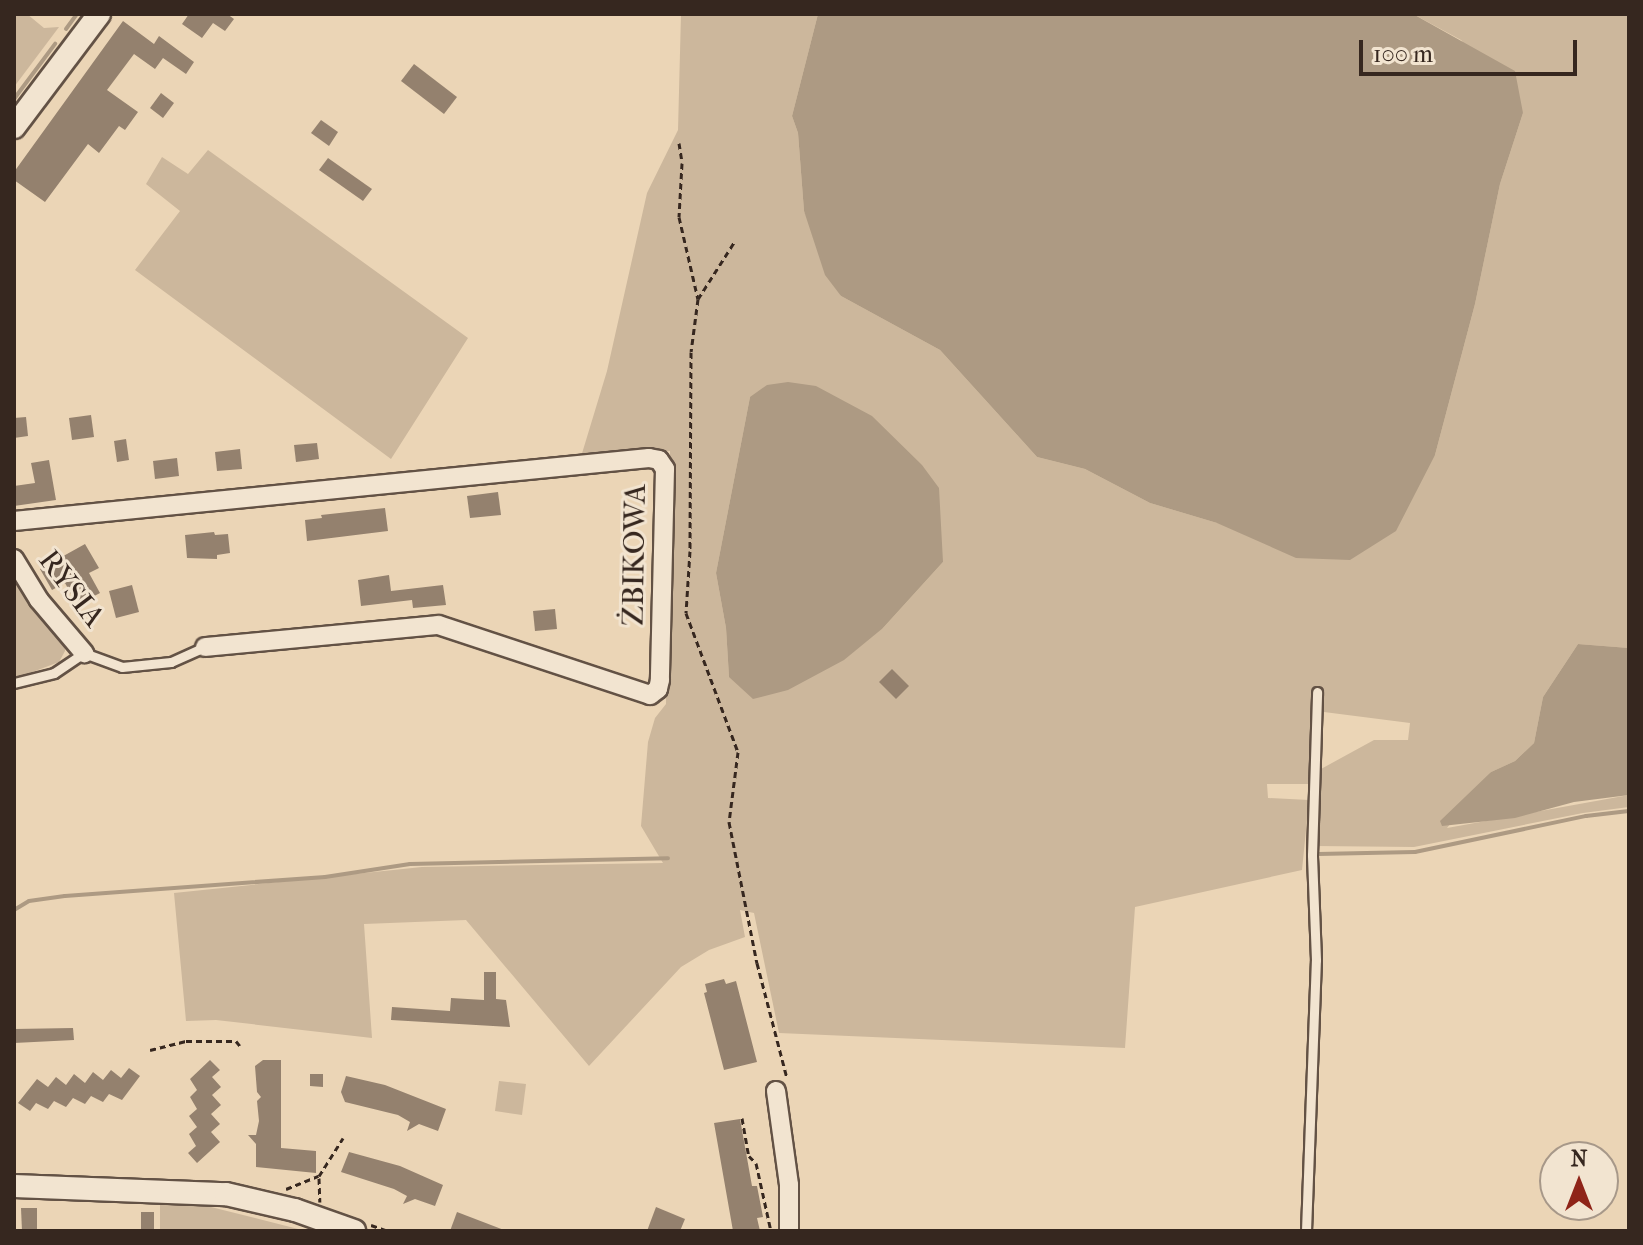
<!DOCTYPE html>
<html>
<head>
<meta charset="utf-8">
<style>
  body { margin:0 }
  #map { position:relative; width:1643px; height:1245px; overflow:hidden; background:#ebd5b6; font-family:"IM FELL French Canon",serif }
  div>[style] { position:absolute }
  .green>* { inset:0; background:#ccb79c }
  .water>* { inset:0; background:#ad9a83 }
  .stream>* { height:4px; margin:-2px; padding:0 2px; transform-origin:2px; border-radius:2px; background:#ad9a83 }
  .building>* { inset:0; background:#94816e }
  .path>* { height:3px; margin-top:-1.5px; transform-origin:0; background:repeating-linear-gradient(90deg,#36271f 0 6px,transparent 0 10px) }
  .roads { filter:drop-shadow(2px 0 #635245) drop-shadow(-2px 0 #635245) drop-shadow(0 2px #635245) drop-shadow(0 -2px #635245) }
  .service>* { height:9px; margin:-4.5px; padding:0 4.5px; transform-origin:4.5px; border-radius:4.5px; background:#f2e4d0 }
  .minor>* { height:18px; margin:-9px; padding:0 9px; transform-origin:9px; border-radius:9px; background:#f2e4d0 }
  .tertiary>* { height:22px; margin:-11px; padding:0 11px; transform-origin:11px; border-radius:11px; background:#f2e4d0 }
  span { translate:-50% -50%; white-space:nowrap; text-align:center; line-height:1.15; -webkit-text-stroke:6px #f2e4d0; paint-order:stroke }
  .street-label { font-size:30px; color:#36271f }
  .frame { position:absolute; inset:0; border:16px solid #36271f; pointer-events:none }
  .north { position:absolute; left:1539px; top:1141px; width:80px; height:80px; box-sizing:border-box; background:#f2e4d0; border:2px solid #a79889; border-radius:50%; rotate:0deg; font-size:22px; font-weight:700; line-height:32px; text-align:center; color:#36271f }
  .north::after { content:''; display:block; margin:auto; width:28px; height:36px; background:#8f2418; clip-path:polygon(50% 0,100% 100%,50% 72%,0 100%) }
  .scale { position:absolute; left:1359px; top:40px; width:218px; height:36px; box-sizing:border-box; border:4px solid #36271f; border-top:0; padding-left:10px; font-size:24px; line-height:28px; white-space:nowrap; color:#36271f; -webkit-text-stroke:6px #f2e4d0; paint-order:stroke }
</style>
</head>
<body>
<div id="map">
  <div class="green">
    <div style="clip-path:polygon(14px 14px,27px 14px,44px 28px,59px 27px,14px 87px)"></div>
    <div style="clip-path:polygon(evenodd,681px 14px,818px 14px,792px 116px,798px 133px,804px 211px,841px 296px,940px 350px,1037px 457px,1085px 469px,1150px 503px,1217px 523px,1435px 455px,1475px 304px,1500px 184px,1523px 113px,1461px 40px,1413px 14px,1629px 14px,1629px 648px,1578px 644px,1543px 697px,1534px 743px,1515px 761px,1491px 772px,1447px 828px,1629px 795px,1629px 807px,1583px 813px,1414px 847px,1316px 846px,1321px 769px,1374px 740px,1408px 740px,1410px 723px,1324px 712px,1324px 689px,1313px 688px,1309px 784px,1267px 784px,1268px 798px,1309px 800px,1302px 870px,1135px 907px,1125px 1048px,779px 1033px,754px 913px,740px 910px,745px 937px,709px 950px,681px 967px,589px 1066px,466px 920px,364px 924px,372px 1038px,216px 1020px,186px 1021px,174px 893px,422px 867px,663px 863px,641px 826px,648px 742px,655px 718px,666px 704px,670px 451px,580px 460px,607px 371px,647px 193px,678px 130px,681px 14px,750px 397px,943px 562px,883px 628px,729px 677px,726px 628px,716px 573px,750px 397px)"></div>
    <div style="clip-path:polygon(208px 150px,468px 338px,391px 459px,135px 270px,180px 211px,146px 184px,162px 157px,188px 174px)"></div>
    <div style="clip-path:polygon(14px 571px,65px 636px,65px 651px,59px 662px,14px 679px)"></div>
    <div style="clip-path:polygon(499px 1081px,526px 1084px,522px 1115px,495px 1111px)"></div>
    <div style="clip-path:polygon(160px 1202px,211px 1207px,306px 1231px,160px 1231px)"></div>
  </div>
  <div class="water">
    <div style="clip-path:polygon(818px 14px,1413px 14px,1515px 71px,1523px 113px,1500px 184px,1475px 304px,1435px 455px,1396px 531px,1350px 560px,1296px 558px,1217px 523px,1150px 503px,1085px 469px,1037px 457px,940px 350px,841px 296px,825px 275px,804px 211px,798px 133px,792px 116px)"></div>
    <div style="clip-path:polygon(788px 382px,816px 386px,872px 416px,922px 465px,939px 488px,943px 562px,883px 628px,844px 660px,788px 690px,753px 699px,729px 677px,726px 628px,716px 573px,750px 397px,767px 385px)"></div>
    <div style="clip-path:polygon(1578px 644px,1629px 648px,1629px 795px,1574px 802px,1515px 818px,1442px 826px,1440px 821px,1491px 772px,1515px 761px,1534px 743px,1543px 697px)"></div>
  </div>
  <div class="stream">
    <div style="left:66px;top:29px;width:19px;rotate:-54deg"></div>
    <div style="left:14px;top:99px;width:69px;rotate:-53.3deg"></div>
    <div style="left:1318px;top:854px;width:97px;rotate:-1.2deg"></div>
    <div style="left:1415px;top:852px;width:175px;rotate:-11.9deg"></div>
    <div style="left:1586px;top:816px;width:43px;rotate:-6.6deg"></div>
    <div style="left:14px;top:910px;width:17px;rotate:-31deg"></div>
    <div style="left:29px;top:901px;width:36px;rotate:-8deg"></div>
    <div style="left:65px;top:896px;width:261px;rotate:-4.2deg"></div>
    <div style="left:325px;top:877px;width:86px;rotate:-8.7deg"></div>
    <div style="left:410px;top:864px;width:258px;rotate:-1.3deg"></div>
  </div>
  <div class="building">
    <div style="clip-path:polygon(189px 14px,227px 14px,234px 19px,225px 31px,213px 23px,202px 38px,182px 24px)"></div>
    <div style="clip-path:polygon(123px 21px,154px 44px,159px 36px,194px 62px,186px 74px,163px 58px,155px 69px,134px 54px,107px 90px,138px 112px,125px 130px,119px 126px,99px 153px,88px 144px,45px 202px,14px 180px,14px 172px)"></div>
    <div style="clip-path:polygon(414px 64px,457px 97px,444px 114px,401px 81px)"></div>
    <div style="clip-path:polygon(161px 93px,174px 103px,163px 118px,150px 108px)"></div>
    <div style="clip-path:polygon(321px 120px,338px 132px,329px 146px,311px 133px)"></div>
    <div style="clip-path:polygon(328px 158px,372px 189px,363px 201px,319px 170px)"></div>
    <div style="clip-path:polygon(91px 415px,94px 437px,72px 440px,69px 418px)"></div>
    <div style="clip-path:polygon(26px 417px,28px 436px,14px 438px,14px 418px)"></div>
    <div style="clip-path:polygon(126px 439px,129px 460px,117px 462px,114px 441px)"></div>
    <div style="clip-path:polygon(317px 443px,319px 459px,296px 462px,294px 445px)"></div>
    <div style="clip-path:polygon(240px 449px,242px 469px,217px 471px,215px 452px)"></div>
    <div style="clip-path:polygon(177px 458px,179px 476px,155px 479px,153px 461px)"></div>
    <div style="clip-path:polygon(49px 460px,56px 500px,14px 506px,14px 486px,35px 483px,31px 463px)"></div>
    <div style="clip-path:polygon(498px 492px,501px 515px,470px 518px,467px 496px)"></div>
    <div style="clip-path:polygon(385px 508px,388px 531px,307px 541px,305px 520px,322px 518px,321px 515px)"></div>
    <div style="clip-path:polygon(214px 532px,215px 535px,228px 534px,230px 553px,217px 555px,217px 559px,187px 558px,185px 535px)"></div>
    <div style="clip-path:polygon(85px 544px,99px 568px,89px 573px,100px 593px,77px 605px,65px 583px,52px 590px,40px 569px)"></div>
    <div style="clip-path:polygon(389px 575px,391px 591px,443px 585px,446px 605px,413px 608px,412px 600px,361px 606px,358px 580px)"></div>
    <div style="clip-path:polygon(132px 585px,139px 612px,116px 618px,109px 591px)"></div>
    <div style="clip-path:polygon(555px 609px,557px 629px,535px 631px,533px 611px)"></div>
    <div style="clip-path:polygon(892px 669px,909px 686px,896px 699px,879px 682px)"></div>
    <div style="clip-path:polygon(484px 972px,496px 972px,496px 999px,506px 1000px,510px 1027px,391px 1020px,392px 1007px,450px 1011px,451px 998px,484px 1000px)"></div>
    <div style="clip-path:polygon(724px 979px,726px 984px,736px 981px,757px 1062px,724px 1070px,704px 993px,707px 992px,705px 984px)"></div>
    <div style="clip-path:polygon(73px 1028px,74px 1040px,14px 1043px,14px 1029px)"></div>
    <div style="clip-path:polygon(210px 1060px,220px 1070px,212px 1077px,221px 1087px,212px 1095px,221px 1105px,211px 1114px,220px 1124px,211px 1132px,220px 1142px,197px 1163px,188px 1153px,196px 1146px,189px 1134px,197px 1127px,189px 1116px,197px 1109px,190px 1097px,197px 1090px,190px 1079px)"></div>
    <div style="clip-path:polygon(263px 1060px,281px 1060px,281px 1148px,316px 1151px,316px 1173px,256px 1167px,256px 1144px,248px 1135px,256px 1135px,259px 1121px,257px 1101px,261px 1097px,257px 1092px,255px 1066px)"></div>
    <div style="clip-path:polygon(129px 1068px,140px 1076px,122px 1100px,109px 1094px,103px 1102px,91px 1096px,85px 1104px,73px 1098px,66px 1107px,54px 1101px,48px 1109px,36px 1103px,30px 1111px,18px 1103px,37px 1079px,48px 1087px,56px 1077px,66px 1085px,74px 1074px,85px 1083px,93px 1072px,103px 1080px,111px 1070px,121px 1078px)"></div>
    <div style="clip-path:polygon(310px 1074px,323px 1074px,323px 1087px,310px 1086px)"></div>
    <div style="clip-path:polygon(346px 1076px,385px 1085px,446px 1109px,438px 1131px,419px 1124px,407px 1131px,410px 1122px,398px 1115px,345px 1102px,341px 1092px)"></div>
    <div style="clip-path:polygon(740px 1119px,752px 1186px,757px 1186px,763px 1217px,757px 1218px,760px 1231px,733px 1231px,714px 1123px)"></div>
    <div style="clip-path:polygon(349px 1152px,400px 1166px,443px 1185px,435px 1206px,415px 1199px,403px 1204px,407px 1196px,394px 1189px,341px 1172px)"></div>
    <div style="clip-path:polygon(656px 1207px,685px 1219px,680px 1231px,647px 1231px)"></div>
    <div style="clip-path:polygon(21px 1208px,37px 1208px,37px 1231px,22px 1231px)"></div>
    <div style="clip-path:polygon(141px 1212px,154px 1212px,154px 1231px,141px 1231px)"></div>
    <div style="clip-path:polygon(457px 1212px,504px 1230px,504px 1231px,450px 1231px)"></div>
  </div>
  <div class="path">
    <div style="left:679px;top:143px;width:20px;rotate:81deg"></div>
    <div style="left:682px;top:163px;width:54px;rotate:93.2deg"></div>
    <div style="left:679px;top:217px;width:84px;rotate:77deg"></div>
    <div style="left:698px;top:299px;width:53px;rotate:97.5deg"></div>
    <div style="left:691px;top:352px;width:199px;rotate:90.3deg"></div>
    <div style="left:690px;top:551px;width:62px;rotate:93.7deg"></div>
    <div style="left:686px;top:613px;width:148px;rotate:69.5deg"></div>
    <div style="left:738px;top:752px;width:71px;rotate:97.3deg"></div>
    <div style="left:729px;top:822px;width:144px;rotate:78.8deg"></div>
    <div style="left:757px;top:963px;width:119px;rotate:75.4deg"></div>
    <div style="left:698px;top:299px;width:69px;rotate:-57.5deg"></div>
    <div style="left:150px;top:1050px;width:37px;rotate:-14deg"></div>
    <div style="left:186px;top:1041px;width:50px"></div>
    <div style="left:236px;top:1041px;width:6px;rotate:51deg"></div>
    <div style="left:742px;top:1118px;width:39px;rotate:80deg"></div>
    <div style="left:749px;top:1156px;width:10px;rotate:45deg"></div>
    <div style="left:756px;top:1163px;width:70px;rotate:77.6deg"></div>
    <div style="left:319px;top:1178px;width:24px;rotate:88deg"></div>
    <div style="left:286px;top:1189px;width:35px;rotate:-22deg"></div>
    <div style="left:319px;top:1176px;width:45px;rotate:-57.7deg"></div>
    <div style="left:371px;top:1225px;width:18px;rotate:19deg"></div>
  </div>
  <div class="roads">
    <div class="service">
      <div style="left:14px;top:683px;width:41px;rotate:-14deg"></div>
      <div style="left:54px;top:673px;width:36px;rotate:-34deg"></div>
      <div style="left:84px;top:653px;width:40px;rotate:20.2deg"></div>
      <div style="left:122px;top:667px;width:49px;rotate:-5.8deg"></div>
      <div style="left:171px;top:662px;width:37px;rotate:-24deg"></div>
      <div style="left:1306px;top:1231px;width:271px;rotate:-87.9deg"></div>
      <div style="left:1316px;top:960px;width:105px;rotate:-92.2deg"></div>
      <div style="left:1312px;top:855px;width:163px;rotate:-88.2deg"></div>
    </div>
    <div class="minor">
      <div style="left:14px;top:521px;width:638px;rotate:-5.67deg"></div>
      <div style="left:649px;top:458px;width:10px;rotate:11deg"></div>
      <div style="left:659px;top:460px;width:11px;rotate:56deg"></div>
      <div style="left:665px;top:469px;width:211px;rotate:91.4deg"></div>
      <div style="left:660px;top:680px;width:9px;rotate:103deg"></div>
      <div style="left:658px;top:689px;width:10px;rotate:143deg"></div>
      <div style="left:650px;top:695px;width:223px;rotate:-161.7deg"></div>
      <div style="left:438px;top:625px;width:234px;rotate:174.6deg"></div>
      <div style="left:14px;top:559px;width:48px;rotate:58.6deg"></div>
      <div style="left:39px;top:600px;width:70px;rotate:49.7deg"></div>
      <div style="left:776px;top:1091px;width:95px;rotate:82.1deg"></div>
      <div style="left:789px;top:1185px;width:46px;rotate:90deg"></div>
    </div>
    <div class="tertiary">
      <div style="left:14px;top:127px;width:141px;rotate:-53deg"></div>
      <div style="left:14px;top:1186px;width:212px;rotate:2.2deg"></div>
      <div style="left:226px;top:1194px;width:71px;rotate:13.1deg"></div>
      <div style="left:295px;top:1210px;width:63px;rotate:19.6deg"></div>
    </div>
  </div>
  <div class="street-label">
    <span style="left:635px;top:555px;rotate:-89deg">ŻBIKOWA</span>
    <span style="left:71px;top:589px;rotate:53deg">RYSIA</span>
  </div>
  <div class="frame"></div>
  <div class="north">N</div>
  <div class="scale">100 m</div>
</div>
</body>
</html>
